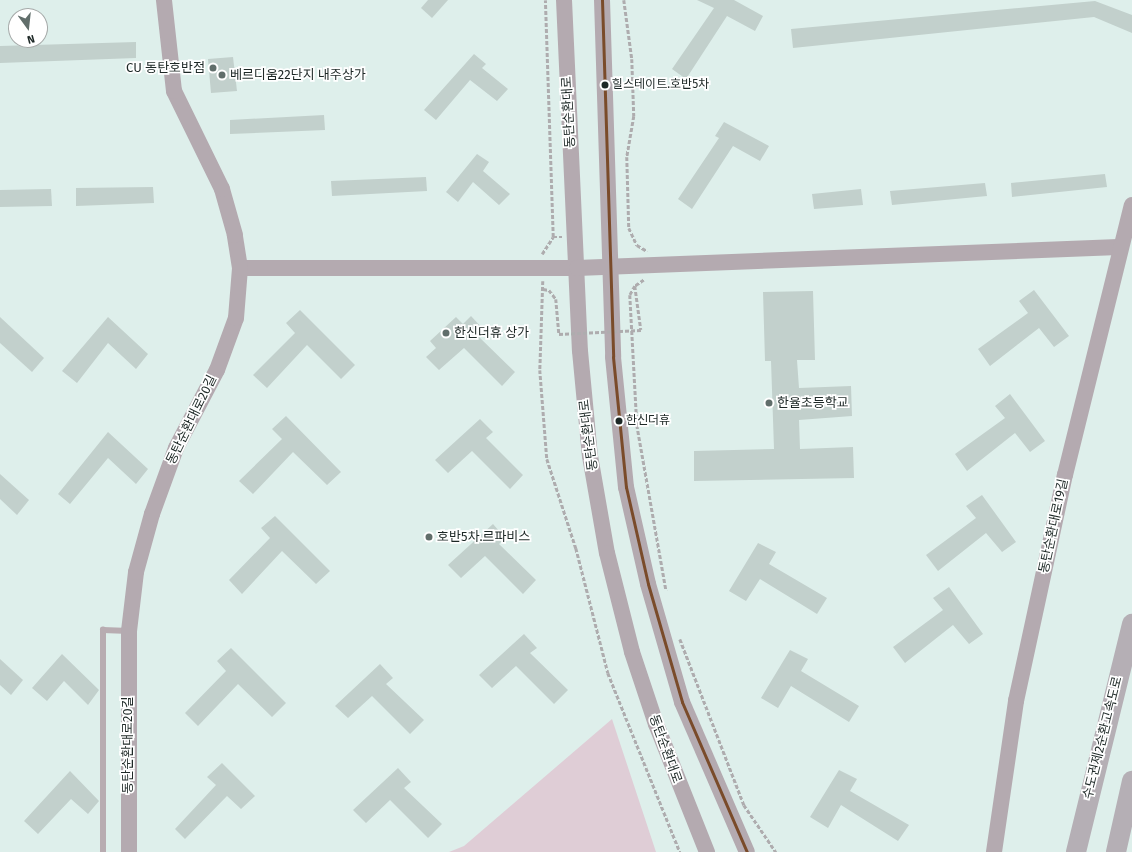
<!DOCTYPE html>
<html>
<head>
<meta charset="utf-8">
<style>
  body { margin:0 }
  #map { position:relative; width:1132px; height:852px; overflow:hidden; background:#deefeb; font-family:"Fira Sans","Noto Sans KR",sans-serif }
  div>[style] { position:absolute }
  .green>* { inset:0; background:#dfcdd6 }
  .building>* { inset:0; background:#c2d0cc }
  .path>* { height:2.5px; margin-top:-1.25px; transform-origin:0; background:repeating-linear-gradient(90deg,#aeacae 0 4px,transparent 0 6px) }
  .lane>* { height:5.5px; margin:-2.75px; padding:0 2.75px; transform-origin:2.75px; border-radius:2.75px; background:#b8acb1 }
  .secondary>* { height:16px; margin:-8px; padding:0 8px; transform-origin:8px; border-radius:8px; background:#b4aab0 }
  .highway>* { height:20px; margin:-10px; padding:0 10px; transform-origin:10px; border-radius:10px; background:#b5afb5 }
  .path-bridge>* { height:2.5px; margin-top:-1.25px; transform-origin:0; background:repeating-linear-gradient(90deg,#aeacae 0 4px,transparent 0 6px) }
  .bus-1>* { height:3px; margin:-1.5px; padding:0 1.5px; transform-origin:1.5px; border-radius:1.5px; background:#7a4b2a }
  .dots>* { width:11px; height:11px; translate:-50% -50%; box-sizing:border-box; border:2px solid #fff; border-radius:50% }
  span { translate:-50% -50%; white-space:nowrap; text-align:center; line-height:1.15; -webkit-text-stroke:3.5px #fff; paint-order:stroke }
  .bus-label { font-size:12px; color:#1d2826 }
  .left { translate:0 -50%; text-align:left }
  .poi-label { font-size:13px; color:#1d2826 }
  .right { translate:-100% -50%; text-align:right }
  .street-label { font-size:13px; color:#1d2826 }
  .north { position:absolute; left:8px; top:8px; width:40px; height:40px; box-sizing:border-box; background:#fff; border:1px solid #a5a9a8; border-radius:50%; rotate:165deg; font-size:11px; font-weight:700; line-height:16px; text-align:center; color:#1d2826 }
  .north::after { content:''; display:block; margin:auto; width:14px; height:18px; background:#616e6b; clip-path:polygon(50% 0,100% 100%,50% 72%,0 100%) }
</style>
</head>
<body>
<div id="map">
  <div class="green">
    <div style="clip-path:polygon(612px 719px,656px 852px,449px 852px,464px 846px)"></div>
  </div>
  <div class="building">
    <div style="clip-path:polygon(428px 0,448px 0,432px 18px,421px 8px)"></div>
    <div style="clip-path:polygon(697px 0,734px 0,763px 16px,755px 31px,727px 16px,686px 79px,672px 69px,714px 8px)"></div>
    <div style="clip-path:polygon(1095px 1px,1132px 15px,1132px 33px,1094px 17px,793px 48px,791px 29px)"></div>
    <div style="clip-path:polygon(136px 42px,136px 58px,0 63px,0 46px)"></div>
    <div style="clip-path:polygon(474px 54px,486px 64px,482px 68px,508px 89px,497px 101px,470px 80px,436px 120px,424px 110px)"></div>
    <div style="clip-path:polygon(233px 57px,237px 91px,211px 93px,208px 59px)"></div>
    <div style="clip-path:polygon(324px 115px,325px 130px,230px 134px,230px 120px)"></div>
    <div style="clip-path:polygon(724px 122px,769px 146px,760px 161px,733px 146px,692px 209px,678px 199px,719px 138px,715px 136px)"></div>
    <div style="clip-path:polygon(477px 154px,489px 162px,483px 171px,510px 194px,499px 205px,473px 182px,458px 202px,446px 192px)"></div>
    <div style="clip-path:polygon(1105px 174px,1107px 187px,1012px 197px,1011px 183px)"></div>
    <div style="clip-path:polygon(426px 177px,427px 191px,332px 196px,331px 181px)"></div>
    <div style="clip-path:polygon(985px 183px,987px 196px,892px 205px,890px 191px)"></div>
    <div style="clip-path:polygon(153px 187px,154px 203px,76px 206px,76px 188px)"></div>
    <div style="clip-path:polygon(51px 189px,52px 206px,0 207px,0 190px)"></div>
    <div style="clip-path:polygon(861px 189px,863px 205px,814px 209px,812px 194px)"></div>
    <div style="clip-path:polygon(1034px 290px,1069px 336px,1054px 347px,1039px 328px,990px 366px,978px 349px,1028px 313px,1019px 301px)"></div>
    <div style="clip-path:polygon(813px 291px,815px 360px,797px 360px,799px 388px,851px 386px,852px 416px,799px 420px,800px 449px,853px 447px,854px 478px,694px 481px,694px 451px,774px 449px,771px 361px,765px 361px,763px 292px)"></div>
    <div style="clip-path:polygon(300px 310px,355px 365px,341px 379px,307px 345px,267px 388px,253px 375px,295px 333px,286px 323px)"></div>
    <div style="clip-path:polygon(471px 316px,484px 330px,478px 336px,515px 372px,502px 386px,464px 348px,439px 370px,426px 357px,436px 348px,430px 341px,456px 317px,463px 324px)"></div>
    <div style="clip-path:polygon(0 317px,44px 358px,32px 372px,0 343px)"></div>
    <div style="clip-path:polygon(108px 317px,148px 354px,136px 369px,108px 343px,77px 383px,62px 371px)"></div>
    <div style="clip-path:polygon(1010px 394px,1045px 441px,1030px 452px,1015px 433px,967px 471px,955px 454px,1005px 418px,995px 406px)"></div>
    <div style="clip-path:polygon(286px 416px,341px 472px,327px 485px,293px 452px,253px 494px,239px 481px,282px 439px,272px 429px)"></div>
    <div style="clip-path:polygon(480px 419px,493px 432px,486px 438px,523px 475px,510px 489px,472px 451px,448px 473px,435px 460px)"></div>
    <div style="clip-path:polygon(108px 432px,148px 469px,136px 484px,108px 458px,70px 504px,58px 494px)"></div>
    <div style="clip-path:polygon(0 474px,29px 500px,17px 515px,0 499px)"></div>
    <div style="clip-path:polygon(982px 495px,1016px 542px,1002px 552px,986px 533px,938px 571px,926px 555px,976px 518px,966px 506px)"></div>
    <div style="clip-path:polygon(275px 516px,330px 571px,316px 584px,282px 551px,242px 594px,229px 580px,270px 538px,261px 528px)"></div>
    <div style="clip-path:polygon(493px 524px,505px 538px,499px 544px,536px 580px,523px 594px,485px 556px,461px 578px,448px 565px)"></div>
    <div style="clip-path:polygon(758px 543px,776px 552px,769px 564px,827px 598px,817px 614px,760px 579px,746px 601px,729px 591px)"></div>
    <div style="clip-path:polygon(949px 587px,983px 634px,969px 644px,953px 625px,905px 663px,893px 647px,943px 610px,933px 598px)"></div>
    <div style="clip-path:polygon(524px 634px,537px 648px,530px 653px,568px 690px,554px 704px,516px 666px,492px 688px,479px 675px)"></div>
    <div style="clip-path:polygon(231px 648px,286px 703px,272px 717px,238px 684px,198px 726px,185px 713px,226px 671px,217px 661px)"></div>
    <div style="clip-path:polygon(790px 650px,808px 659px,801px 671px,859px 706px,849px 722px,791px 686px,778px 708px,761px 698px)"></div>
    <div style="clip-path:polygon(62px 654px,99px 690px,88px 705px,64px 681px,47px 701px,32px 688px)"></div>
    <div style="clip-path:polygon(0 659px,23px 680px,11px 695px,0 685px)"></div>
    <div style="clip-path:polygon(380px 664px,393px 678px,386px 684px,424px 720px,410px 734px,372px 696px,348px 718px,335px 706px)"></div>
    <div style="clip-path:polygon(222px 763px,255px 796px,241px 809px,227px 796px,185px 839px,175px 829px,216px 785px,207px 777px)"></div>
    <div style="clip-path:polygon(398px 768px,411px 782px,404px 788px,442px 824px,428px 838px,390px 800px,366px 823px,353px 810px)"></div>
    <div style="clip-path:polygon(839px 770px,857px 779px,850px 791px,909px 825px,898px 841px,841px 805px,828px 828px,810px 817px)"></div>
    <div style="clip-path:polygon(70px 771px,99px 801px,88px 814px,71px 799px,38px 834px,24px 821px)"></div>
  </div>
  <div class="path">
    <div style="left:624px;top:0;width:60px;rotate:82.3deg"></div>
    <div style="left:632px;top:59px;width:57px;rotate:88deg"></div>
    <div style="left:634px;top:116px;width:42px;rotate:99.7deg"></div>
    <div style="left:627px;top:157px;width:71px;rotate:88.4deg"></div>
    <div style="left:629px;top:228px;width:19px;rotate:65deg"></div>
    <div style="left:637px;top:245px;width:12px;rotate:31deg"></div>
    <div style="left:553px;top:237px;width:9px"></div>
    <div style="left:542px;top:254px;width:20px;rotate:-57deg"></div>
    <div style="left:553px;top:237px;width:237px;rotate:-91.9deg"></div>
    <div style="left:644px;top:280px;width:11px;rotate:146deg"></div>
    <div style="left:635px;top:286px;width:10px;rotate:119deg"></div>
    <div style="left:630px;top:295px;width:130px;rotate:86.9deg"></div>
    <div style="left:637px;top:425px;width:168px;rotate:80deg"></div>
    <div style="left:543px;top:281px;width:89px;rotate:91.9deg"></div>
    <div style="left:540px;top:370px;width:89px;rotate:85.5deg"></div>
    <div style="left:547px;top:459px;width:94px;rotate:72deg"></div>
    <div style="left:576px;top:548px;width:129px;rotate:75.6deg"></div>
    <div style="left:608px;top:673px;width:193px;rotate:68.1deg"></div>
    <div style="left:635px;top:286px;width:44px;rotate:82.2deg"></div>
    <div style="left:543px;top:289px;width:6px;rotate:9deg"></div>
    <div style="left:549px;top:290px;width:11px;rotate:52deg"></div>
    <div style="left:556px;top:299px;width:35px;rotate:85deg"></div>
    <div style="left:680px;top:639px;width:178px;rotate:68.9deg"></div>
    <div style="left:744px;top:805px;width:57px;rotate:55.8deg"></div>
  </div>
  <div class="lane">
    <div style="left:103px;top:852px;width:222px;rotate:-90deg"></div>
    <div style="left:103px;top:630px;width:26px;rotate:2deg"></div>
  </div>
  <div class="secondary">
    <div style="left:564px;top:0;width:351px;rotate:87.4deg"></div>
    <div style="left:580px;top:351px;width:105px;rotate:84.6deg"></div>
    <div style="left:590px;top:456px;width:98px;rotate:80.1deg"></div>
    <div style="left:607px;top:553px;width:102px;rotate:75.8deg"></div>
    <div style="left:632px;top:652px;width:76px;rotate:71.6deg"></div>
    <div style="left:656px;top:724px;width:138px;rotate:68.3deg"></div>
    <div style="left:602px;top:0;width:357px;rotate:88.2deg"></div>
    <div style="left:613px;top:357px;width:131px;rotate:84.3deg"></div>
    <div style="left:626px;top:487px;width:99px;rotate:77.2deg"></div>
    <div style="left:648px;top:584px;width:123px;rotate:73.9deg"></div>
    <div style="left:682px;top:702px;width:163px;rotate:66.6deg"></div>
    <div style="left:240px;top:268px;width:337px"></div>
    <div style="left:577px;top:268px;width:542px;rotate:-2.22deg"></div>
    <div style="left:129px;top:852px;width:221px;rotate:-90deg"></div>
    <div style="left:129px;top:631px;width:59px;rotate:-83.2deg"></div>
    <div style="left:136px;top:572px;width:60px;rotate:-74.6deg"></div>
    <div style="left:152px;top:514px;width:70px;rotate:-70deg"></div>
    <div style="left:176px;top:448px;width:88px;rotate:-62.3deg"></div>
    <div style="left:217px;top:370px;width:55px;rotate:-69.9deg"></div>
    <div style="left:236px;top:318px;width:50px;rotate:-85.4deg"></div>
    <div style="left:240px;top:268px;width:33px;rotate:-99deg"></div>
    <div style="left:235px;top:235px;width:48px;rotate:-105.8deg"></div>
    <div style="left:222px;top:189px;width:109px;rotate:-116.1deg"></div>
    <div style="left:174px;top:91px;width:92px;rotate:-96.3deg"></div>
    <div style="left:994px;top:852px;width:153px;rotate:-81.7deg"></div>
    <div style="left:1016px;top:701px;width:231px;rotate:-77.8deg"></div>
    <div style="left:1065px;top:475px;width:278px;rotate:-76.1deg"></div>
  </div>
  <div class="highway">
    <div style="left:1076px;top:852px;width:235px;rotate:-76.2deg"></div>
    <div style="left:1116px;top:852px;width:73px;rotate:-77.3deg"></div>
  </div>
  <div class="path-bridge">
    <div style="left:559px;top:334px;width:82px;rotate:-2.8deg"></div>
  </div>
  <div class="bus-1">
    <div style="left:602px;top:0;width:357px;rotate:88.2deg"></div>
    <div style="left:613px;top:357px;width:131px;rotate:84.3deg"></div>
    <div style="left:626px;top:487px;width:99px;rotate:77.2deg"></div>
    <div style="left:648px;top:584px;width:123px;rotate:73.9deg"></div>
    <div style="left:682px;top:702px;width:163px;rotate:66.6deg"></div>
  </div>
  <div class="dots">
    <div style="left:213px;top:68px;background:#616e6b"></div>
    <div style="left:222px;top:75px;background:#616e6b"></div>
    <div style="left:605px;top:85px;background:#1d2826"></div>
    <div style="left:446px;top:333px;background:#616e6b"></div>
    <div style="left:769px;top:403px;background:#616e6b"></div>
    <div style="left:619px;top:421px;background:#1d2826"></div>
    <div style="left:429px;top:537px;background:#616e6b"></div>
  </div>
  <div class="bus-label">
    <span class="left" style="left:612px;top:85px">힐스테이트.호반5차</span>
    <span class="left" style="left:626px;top:421px">한신더휴</span>
  </div>
  <div class="poi-label">
    <span class="right" style="left:205px;top:68px">CU 동탄호반점</span>
    <span class="left" style="left:230px;top:75px">베르디움22단지 내주상가</span>
    <span class="left" style="left:454px;top:333px">한신더휴 상가</span>
    <span class="left" style="left:777px;top:403px">한율초등학교</span>
    <span class="left" style="left:437px;top:537px">호반5차.르파비스</span>
  </div>
  <div class="street-label">
    <span style="left:569px;top:112px;rotate:-93deg">동탄순환대로</span>
    <span style="left:192px;top:420px;rotate:-64deg">동탄순환대로20길</span>
    <span style="left:589px;top:435px;rotate:-97deg">동탄순환대로</span>
    <span style="left:1054px;top:526px;rotate:-78deg">동탄순환대로19길</span>
    <span style="left:1103px;top:738px;rotate:-76deg">수도권제2순환고속도로</span>
    <span style="left:128px;top:745px;rotate:-90deg">동탄순환대로20길</span>
    <span style="left:665px;top:749px;rotate:70deg">동탄순환대로</span>
  </div>
  <div class="north">N</div>
</div>
</body>
</html>
